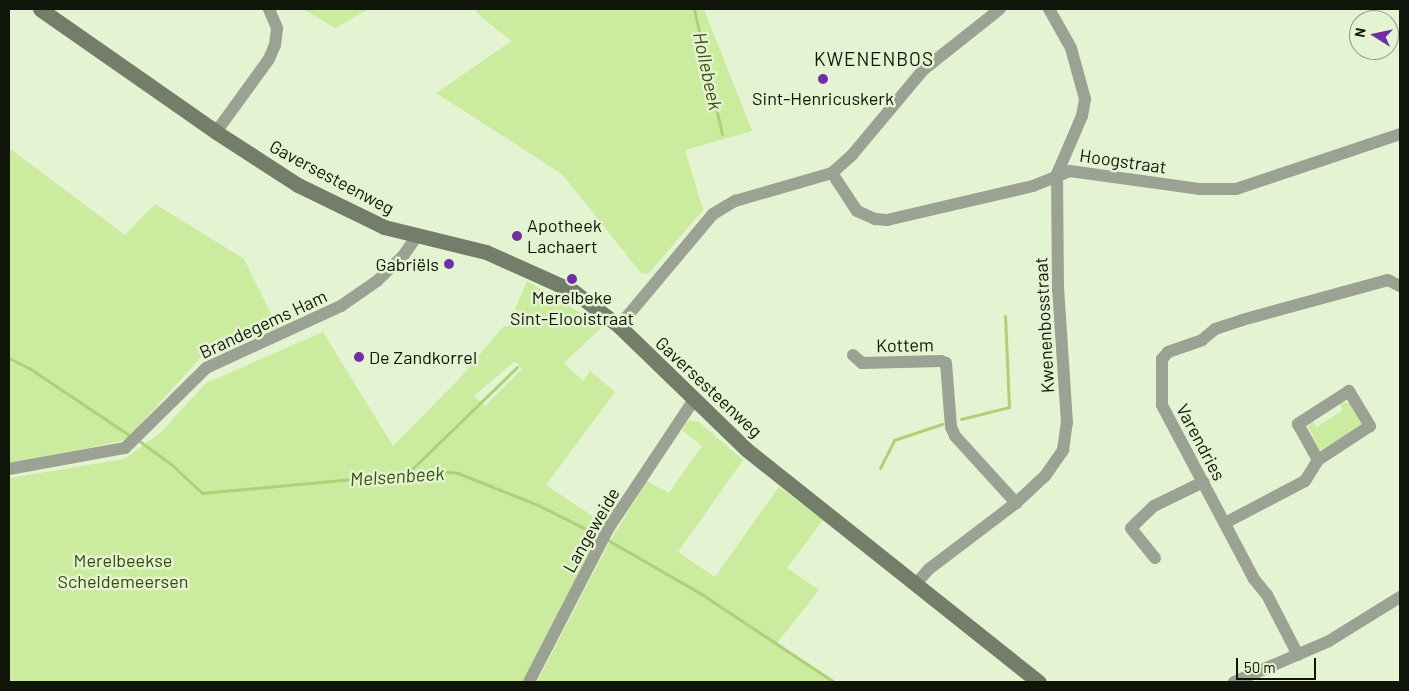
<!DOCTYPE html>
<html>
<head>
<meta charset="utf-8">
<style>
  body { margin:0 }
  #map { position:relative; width:1409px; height:691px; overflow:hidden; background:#e4f3d1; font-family:Barlow,sans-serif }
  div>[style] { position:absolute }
  .green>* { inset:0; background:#cbeb9e }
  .stream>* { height:3px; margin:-1.5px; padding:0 1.5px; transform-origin:1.5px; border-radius:1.5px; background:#acd176 }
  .street>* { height:12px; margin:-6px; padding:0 6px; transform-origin:6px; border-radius:6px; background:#9ba193 }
  .secondary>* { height:15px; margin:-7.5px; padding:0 7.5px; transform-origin:7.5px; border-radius:7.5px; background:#747d69 }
  .dots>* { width:14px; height:14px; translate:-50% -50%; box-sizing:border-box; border:2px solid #e4f3d1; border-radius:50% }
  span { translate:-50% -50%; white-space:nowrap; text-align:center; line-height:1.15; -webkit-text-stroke:5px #e4f3d1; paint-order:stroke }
  .poi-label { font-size:18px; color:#101509 }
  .left { translate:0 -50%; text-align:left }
  .right { translate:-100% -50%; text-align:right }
  .street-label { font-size:18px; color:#101509 }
  .park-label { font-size:18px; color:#344a05 }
  .neighbourhood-label { font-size:19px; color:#101509; letter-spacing:1px }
  .water-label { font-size:19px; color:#3a500e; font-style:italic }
  .frame { position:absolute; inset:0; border:10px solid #101509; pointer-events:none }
  .north { position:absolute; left:1349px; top:10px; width:50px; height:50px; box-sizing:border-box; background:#e4f3d1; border:1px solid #8f9a81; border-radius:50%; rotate:280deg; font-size:14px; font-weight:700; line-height:20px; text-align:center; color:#101509 }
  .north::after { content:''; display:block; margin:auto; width:18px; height:22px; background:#712ea2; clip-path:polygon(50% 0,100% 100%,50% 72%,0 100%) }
  .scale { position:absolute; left:1236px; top:658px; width:80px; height:22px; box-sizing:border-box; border:2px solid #101509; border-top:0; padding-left:6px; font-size:15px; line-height:18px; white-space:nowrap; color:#101509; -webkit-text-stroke:4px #e4f3d1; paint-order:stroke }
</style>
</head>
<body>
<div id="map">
  <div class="green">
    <div style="clip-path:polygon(303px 9px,369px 9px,335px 28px)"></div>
    <div style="clip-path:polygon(475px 9px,704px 9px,752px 131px,685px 150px,703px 210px,648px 274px,641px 273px,562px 174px,436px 93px,512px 41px,480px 16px)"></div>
    <div style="clip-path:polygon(9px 148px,125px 235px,155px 204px,244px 259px,278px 328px,201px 357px,126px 440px,9px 464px)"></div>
    <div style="clip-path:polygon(evenodd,527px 281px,603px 326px,564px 363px,583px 381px,590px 371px,615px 392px,546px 485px,603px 523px,525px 682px,9px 682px,9px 478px,124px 459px,160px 433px,206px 383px,323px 332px,393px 446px,457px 381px,504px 326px,508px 327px,527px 281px,515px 361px,522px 369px,485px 406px,474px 396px,515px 361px)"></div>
    <div style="clip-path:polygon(1343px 402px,1351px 404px,1362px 422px,1360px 426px,1322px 450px,1319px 449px,1308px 426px,1312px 421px,1317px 427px,1343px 410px,1339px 403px)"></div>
    <div style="clip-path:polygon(689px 420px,699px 422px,743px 460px,678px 552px,715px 577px,779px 487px,823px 520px,787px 568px,819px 590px,777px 643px,834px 682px,537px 682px,610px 541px,647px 481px,669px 493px,702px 446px,682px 430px)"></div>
  </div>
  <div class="stream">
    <div style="left:694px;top:9px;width:128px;rotate:77.4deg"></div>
    <div style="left:9px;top:358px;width:22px;rotate:27deg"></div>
    <div style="left:29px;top:368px;width:124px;rotate:33.8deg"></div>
    <div style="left:961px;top:419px;width:49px;rotate:-14deg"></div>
    <div style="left:1009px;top:407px;width:91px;rotate:-92.5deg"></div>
    <div style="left:138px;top:440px;width:42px;rotate:36.3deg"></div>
    <div style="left:172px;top:465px;width:41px;rotate:43deg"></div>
    <div style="left:202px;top:493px;width:238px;rotate:-5.3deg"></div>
    <div style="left:439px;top:471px;width:19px;rotate:6deg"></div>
    <div style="left:458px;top:473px;width:86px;rotate:21.8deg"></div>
    <div style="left:538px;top:505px;width:69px;rotate:26.6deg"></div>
    <div style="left:880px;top:468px;width:31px;rotate:-63deg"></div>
    <div style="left:894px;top:440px;width:51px;rotate:-18.4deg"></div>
    <div style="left:408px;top:473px;width:152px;rotate:-44.2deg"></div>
    <div style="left:606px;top:539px;width:108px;rotate:29.9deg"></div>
    <div style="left:700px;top:593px;width:161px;rotate:33.6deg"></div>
  </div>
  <div class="street">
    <div style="left:216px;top:132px;width:90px;rotate:-54deg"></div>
    <div style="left:269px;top:59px;width:15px;rotate:-67deg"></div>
    <div style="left:275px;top:45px;width:17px;rotate:-83deg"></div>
    <div style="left:277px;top:28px;width:21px;rotate:-113deg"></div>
    <div style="left:832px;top:173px;width:45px;rotate:56.7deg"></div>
    <div style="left:857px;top:211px;width:20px;rotate:24deg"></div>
    <div style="left:875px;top:219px;width:12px;rotate:5deg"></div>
    <div style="left:887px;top:220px;width:150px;rotate:-13.1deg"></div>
    <div style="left:1033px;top:186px;width:40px;rotate:-22deg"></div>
    <div style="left:1070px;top:171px;width:130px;rotate:7.9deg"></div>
    <div style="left:1199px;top:189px;width:37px"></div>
    <div style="left:1236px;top:189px;width:173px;rotate:-18.5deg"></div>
    <div style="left:619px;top:326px;width:146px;rotate:-50deg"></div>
    <div style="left:713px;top:214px;width:26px;rotate:-31deg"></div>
    <div style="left:735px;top:201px;width:101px;rotate:-16.1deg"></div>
    <div style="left:832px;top:173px;width:27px;rotate:-42deg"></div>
    <div style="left:852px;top:155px;width:111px;rotate:-50.1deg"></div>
    <div style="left:923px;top:70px;width:98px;rotate:-38.4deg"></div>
    <div style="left:853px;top:355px;width:12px;rotate:42deg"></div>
    <div style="left:862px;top:363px;width:79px;rotate:-1.5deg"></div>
    <div style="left:941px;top:361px;width:5px;rotate:22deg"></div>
    <div style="left:946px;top:363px;width:64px;rotate:85.5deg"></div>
    <div style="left:951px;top:427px;width:10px;rotate:66deg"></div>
    <div style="left:955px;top:436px;width:91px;rotate:47.7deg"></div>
    <div style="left:9px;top:469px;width:118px;rotate:-10.3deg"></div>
    <div style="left:125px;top:448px;width:114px;rotate:-44.6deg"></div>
    <div style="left:206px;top:368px;width:149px;rotate:-24.7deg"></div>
    <div style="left:341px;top:306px;width:44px;rotate:-34.8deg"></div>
    <div style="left:377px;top:281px;width:36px;rotate:-44deg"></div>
    <div style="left:403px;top:256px;width:24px;rotate:-55deg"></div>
    <div style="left:1225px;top:523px;width:90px;rotate:-27.7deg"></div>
    <div style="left:1305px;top:481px;width:25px;rotate:-58deg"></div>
    <div style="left:1318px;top:460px;width:62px;rotate:-33.2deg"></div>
    <div style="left:1370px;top:426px;width:41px;rotate:-121deg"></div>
    <div style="left:1349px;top:391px;width:61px;rotate:147.1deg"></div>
    <div style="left:1298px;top:424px;width:41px;rotate:60.9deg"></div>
    <div style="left:1155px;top:558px;width:38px;rotate:-129deg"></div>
    <div style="left:1131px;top:528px;width:32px;rotate:-44deg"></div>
    <div style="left:1154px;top:506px;width:55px;rotate:-26.1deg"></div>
    <div style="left:915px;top:585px;width:21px;rotate:-49deg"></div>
    <div style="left:929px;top:569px;width:109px;rotate:-37.2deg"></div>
    <div style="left:1016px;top:503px;width:40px;rotate:-43deg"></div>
    <div style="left:1045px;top:476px;width:32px;rotate:-55deg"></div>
    <div style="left:1063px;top:450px;width:27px;rotate:-82deg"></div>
    <div style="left:1067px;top:423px;width:134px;rotate:-93.8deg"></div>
    <div style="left:1058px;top:289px;width:115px;rotate:-90.5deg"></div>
    <div style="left:1057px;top:174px;width:63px;rotate:-66.7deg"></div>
    <div style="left:1082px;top:116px;width:17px;rotate:-80deg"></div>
    <div style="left:1085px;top:99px;width:53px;rotate:-105.4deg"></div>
    <div style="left:1071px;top:48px;width:45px;rotate:-119.4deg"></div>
    <div style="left:1298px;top:655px;width:68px;rotate:-117.3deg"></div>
    <div style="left:1267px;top:595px;width:21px;rotate:-129deg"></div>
    <div style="left:1254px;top:579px;width:197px;rotate:-117.9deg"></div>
    <div style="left:1162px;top:405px;width:46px;rotate:-90deg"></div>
    <div style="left:1162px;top:359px;width:9px;rotate:-49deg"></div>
    <div style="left:1168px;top:352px;width:36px;rotate:-19deg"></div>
    <div style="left:1202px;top:340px;width:17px;rotate:-40deg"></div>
    <div style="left:1215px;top:329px;width:28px;rotate:-18deg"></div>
    <div style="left:1242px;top:320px;width:151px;rotate:-15.3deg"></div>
    <div style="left:1388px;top:280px;width:13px;rotate:27deg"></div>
    <div style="left:529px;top:682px;width:172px;rotate:-62.7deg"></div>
    <div style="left:608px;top:529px;width:154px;rotate:-56.4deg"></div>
    <div style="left:1234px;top:682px;width:103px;rotate:-23.3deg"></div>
    <div style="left:1329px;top:641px;width:84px;rotate:-31.8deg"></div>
  </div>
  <div class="secondary">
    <div style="left:40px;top:9px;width:215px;rotate:34.9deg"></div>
    <div style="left:216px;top:132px;width:98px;rotate:32.9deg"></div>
    <div style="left:298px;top:185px;width:96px;rotate:26deg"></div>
    <div style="left:384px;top:227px;width:105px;rotate:13.8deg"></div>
    <div style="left:486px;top:252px;width:95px;rotate:24.1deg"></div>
    <div style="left:573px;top:291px;width:58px;rotate:37.3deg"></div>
    <div style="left:619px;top:326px;width:178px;rotate:44.1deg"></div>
    <div style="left:747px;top:450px;width:373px;rotate:38.5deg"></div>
  </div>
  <div class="dots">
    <div style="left:823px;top:79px;background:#712ea2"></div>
    <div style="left:517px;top:236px;background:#712ea2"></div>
    <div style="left:449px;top:264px;background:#712ea2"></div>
    <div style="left:572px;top:279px;background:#712ea2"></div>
    <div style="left:359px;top:357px;background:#712ea2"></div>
  </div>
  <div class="poi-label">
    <span style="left:823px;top:98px">Sint-Henricuskerk</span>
    <span class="left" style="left:527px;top:236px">Apotheek<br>Lachaert</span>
    <span class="right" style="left:439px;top:264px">Gabriëls</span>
    <span style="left:572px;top:308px">Merelbeke<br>Sint-Elooistraat</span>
    <span class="left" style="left:369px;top:357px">De Zandkorrel</span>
  </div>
  <div class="street-label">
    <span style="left:1123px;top:161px;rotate:8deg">Hoogstraat</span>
    <span style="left:332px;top:177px;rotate:28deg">Gaversesteenweg</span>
    <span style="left:263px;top:324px;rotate:-25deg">Brandegems Ham</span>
    <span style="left:1044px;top:325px;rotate:-93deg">Kwenenbosstraat</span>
    <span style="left:905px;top:345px;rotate:-1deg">Kottem</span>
    <span style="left:709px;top:387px;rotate:43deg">Gaversesteenweg</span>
    <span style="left:1201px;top:442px;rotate:62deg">Varendries</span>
    <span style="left:591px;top:530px;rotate:-60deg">Langeweide</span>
  </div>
  <div class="park-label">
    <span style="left:123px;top:571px">Merelbeekse<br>Scheldemeersen</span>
  </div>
  <div class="neighbourhood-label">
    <span style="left:874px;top:59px">KWENENBOS</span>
  </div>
  <div class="water-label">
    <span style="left:708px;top:71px;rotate:78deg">Hollebeek</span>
    <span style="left:397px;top:476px;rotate:-4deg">Melsenbeek</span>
  </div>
  <div class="frame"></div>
  <div class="north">N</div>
  <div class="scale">50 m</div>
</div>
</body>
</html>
